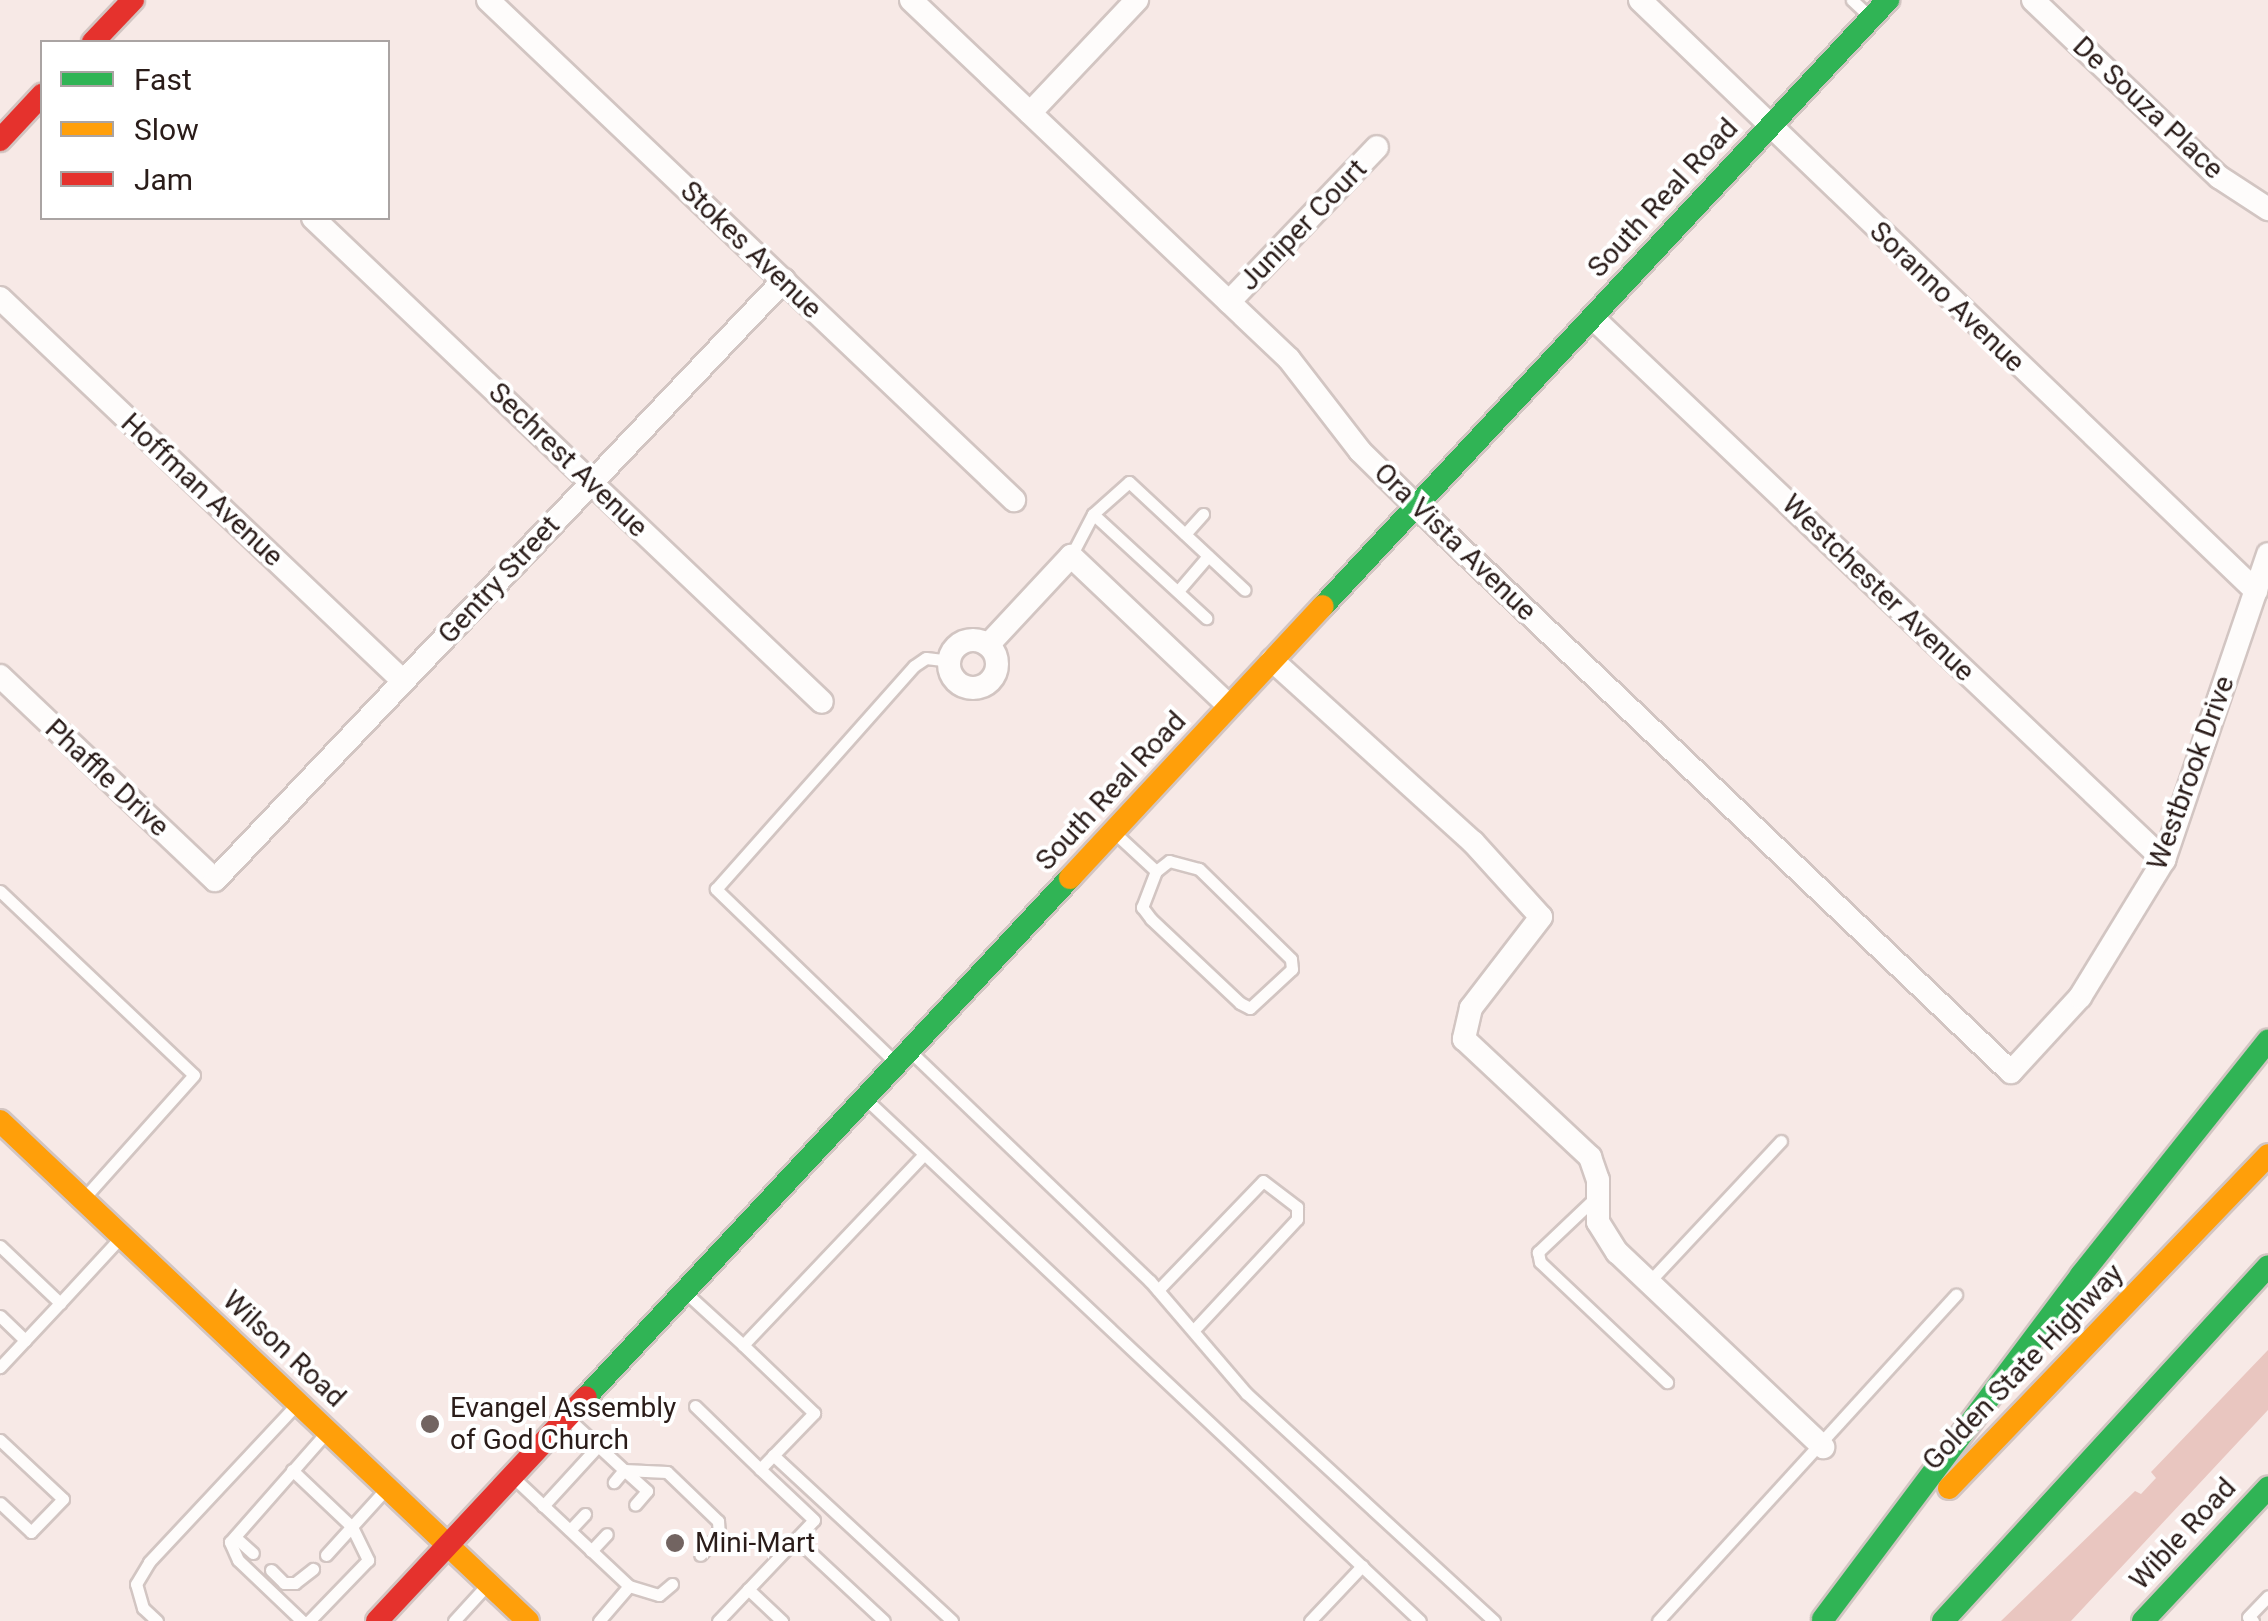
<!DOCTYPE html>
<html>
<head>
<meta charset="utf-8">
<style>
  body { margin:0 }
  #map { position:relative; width:2268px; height:1621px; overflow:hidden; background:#f7e9e6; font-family:Roboto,sans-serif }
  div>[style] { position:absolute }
  .green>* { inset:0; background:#e9c6c0 }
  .roads { filter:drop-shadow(2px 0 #d2c5c2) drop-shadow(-2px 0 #d2c5c2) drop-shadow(0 2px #d2c5c2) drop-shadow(0 -2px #d2c5c2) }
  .lane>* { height:11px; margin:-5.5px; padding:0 5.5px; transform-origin:5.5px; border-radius:5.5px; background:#fefcfb }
  .street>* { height:22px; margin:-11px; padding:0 11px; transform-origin:11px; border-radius:11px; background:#fefcfb }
  .street>.ring { margin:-11px; padding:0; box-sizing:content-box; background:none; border:22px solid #fefcfb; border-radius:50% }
  .fast>* { height:22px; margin:-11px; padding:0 11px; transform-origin:11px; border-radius:11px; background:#30b455 }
  .slow>* { height:22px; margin:-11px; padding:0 11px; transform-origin:11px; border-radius:11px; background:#ff9f0a }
  .jam>* { height:22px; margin:-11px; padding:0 11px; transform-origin:11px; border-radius:11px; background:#e5322d }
  .dots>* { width:28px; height:28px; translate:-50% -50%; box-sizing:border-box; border:5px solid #fff; border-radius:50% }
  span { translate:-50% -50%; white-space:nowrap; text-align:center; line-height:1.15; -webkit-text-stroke:8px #fff; paint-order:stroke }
  .street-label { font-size:28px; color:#2a1c19 }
  .poi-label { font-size:28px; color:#2a1c19 }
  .left { translate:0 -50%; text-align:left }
  .legend { position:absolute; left:40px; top:40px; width:350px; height:180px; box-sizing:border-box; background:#fff; border:2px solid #aaa4a3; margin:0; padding:12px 18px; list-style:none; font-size:30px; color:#2a1c19 }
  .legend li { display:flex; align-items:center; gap:20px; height:50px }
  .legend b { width:50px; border:2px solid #aaa4a3 }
</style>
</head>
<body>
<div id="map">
  <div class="green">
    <div style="clip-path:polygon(2268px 1350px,2268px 1410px,2071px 1621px,2001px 1621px,2135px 1491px,2141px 1494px,2156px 1478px,2151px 1472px)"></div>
  </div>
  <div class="roads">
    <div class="lane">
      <div style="left:1852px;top:0;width:22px;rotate:43deg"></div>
      <div style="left:1093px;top:514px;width:154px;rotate:42.6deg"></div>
      <div style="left:1185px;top:534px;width:27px;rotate:-48deg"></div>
      <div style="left:1071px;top:556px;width:47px;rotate:-62.4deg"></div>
      <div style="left:1093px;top:514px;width:48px;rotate:-41.6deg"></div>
      <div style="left:1129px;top:482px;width:158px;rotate:43deg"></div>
      <div style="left:1178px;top:591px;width:46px;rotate:-49.4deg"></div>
      <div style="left:1117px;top:835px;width:53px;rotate:42.7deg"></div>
      <div style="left:1156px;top:871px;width:39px;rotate:111deg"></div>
      <div style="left:1142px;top:907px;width:15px;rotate:53deg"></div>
      <div style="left:1151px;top:919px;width:122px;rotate:43.3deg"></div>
      <div style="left:1240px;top:1003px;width:11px;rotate:27deg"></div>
      <div style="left:1250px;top:1008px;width:57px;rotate:-42.9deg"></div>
      <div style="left:1292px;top:969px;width:10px;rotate:-96deg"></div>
      <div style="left:1291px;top:959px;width:129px;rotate:-135.6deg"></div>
      <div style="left:1199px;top:869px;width:31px;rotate:-165deg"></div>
      <div style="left:1169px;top:861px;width:16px;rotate:142deg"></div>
      <div style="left:0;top:891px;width:267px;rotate:43.5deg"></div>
      <div style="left:194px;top:1075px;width:162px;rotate:131.8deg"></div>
      <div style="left:913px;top:1054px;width:328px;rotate:43.8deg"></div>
      <div style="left:1150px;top:1281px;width:148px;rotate:49.4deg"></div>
      <div style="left:1246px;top:1393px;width:337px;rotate:42.6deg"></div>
      <div style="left:894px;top:1061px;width:248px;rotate:-136deg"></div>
      <div style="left:716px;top:889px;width:298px;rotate:-48.4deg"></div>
      <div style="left:914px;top:666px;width:14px;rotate:-34deg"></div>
      <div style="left:926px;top:658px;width:23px;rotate:7deg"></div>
      <div style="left:868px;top:1101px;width:758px;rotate:43.29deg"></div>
      <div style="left:1595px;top:1198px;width:79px;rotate:136.5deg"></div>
      <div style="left:1538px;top:1252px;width:10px;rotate:79deg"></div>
      <div style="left:1540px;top:1262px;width:175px;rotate:43.4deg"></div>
      <div style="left:0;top:1246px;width:83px;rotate:43.5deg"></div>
      <div style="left:60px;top:1303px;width:88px;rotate:133.2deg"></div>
      <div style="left:1649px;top:1282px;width:193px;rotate:-46.9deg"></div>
      <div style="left:1158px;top:1290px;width:151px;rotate:-46.1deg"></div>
      <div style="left:1263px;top:1181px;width:43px;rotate:37.4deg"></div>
      <div style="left:1297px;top:1207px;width:12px;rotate:90deg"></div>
      <div style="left:1297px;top:1219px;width:151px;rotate:132.9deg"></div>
      <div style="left:685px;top:1292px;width:79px;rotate:42.4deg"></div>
      <div style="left:743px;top:1345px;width:262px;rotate:-46.5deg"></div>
      <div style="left:60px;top:1303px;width:87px;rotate:-47.3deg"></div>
      <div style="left:0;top:1316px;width:35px;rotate:44deg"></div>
      <div style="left:695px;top:1406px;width:91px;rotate:44.1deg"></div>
      <div style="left:760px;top:1469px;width:78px;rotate:-46deg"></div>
      <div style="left:814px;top:1413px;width:98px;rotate:-136.2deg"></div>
      <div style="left:570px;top:1420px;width:74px;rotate:42.8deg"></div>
      <div style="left:624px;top:1470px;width:16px;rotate:130deg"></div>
      <div style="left:0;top:1440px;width:86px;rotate:43.1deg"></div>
      <div style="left:63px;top:1499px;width:46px;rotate:134.1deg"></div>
      <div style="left:31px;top:1532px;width:42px;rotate:-136.9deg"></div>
      <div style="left:773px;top:1455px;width:244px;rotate:42.8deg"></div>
      <div style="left:292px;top:1470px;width:83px;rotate:43.5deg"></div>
      <div style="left:352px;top:1527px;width:37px;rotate:64deg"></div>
      <div style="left:368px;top:1560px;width:85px;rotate:134deg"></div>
      <div style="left:624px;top:1470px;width:43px;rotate:2.7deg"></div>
      <div style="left:667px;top:1472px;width:71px;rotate:43.9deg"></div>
      <div style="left:718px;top:1521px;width:13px;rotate:86deg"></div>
      <div style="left:719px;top:1534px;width:28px;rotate:132deg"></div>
      <div style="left:624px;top:1470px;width:31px;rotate:42deg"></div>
      <div style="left:647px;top:1491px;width:18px;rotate:131deg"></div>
      <div style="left:515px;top:1479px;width:156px;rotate:43.2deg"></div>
      <div style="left:629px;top:1586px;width:31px;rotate:17deg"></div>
      <div style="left:659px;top:1595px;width:17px;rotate:-40deg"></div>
      <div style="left:543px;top:1506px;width:81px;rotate:-47.5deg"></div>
      <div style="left:570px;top:1530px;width:22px;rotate:-47deg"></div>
      <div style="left:235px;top:1537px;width:24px;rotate:42deg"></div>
      <div style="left:796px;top:1539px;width:120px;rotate:43deg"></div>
      <div style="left:591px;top:1551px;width:23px;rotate:-47deg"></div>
      <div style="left:326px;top:1555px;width:86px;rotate:-47.8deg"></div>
      <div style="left:271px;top:1570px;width:18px;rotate:45deg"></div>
      <div style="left:284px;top:1583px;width:11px"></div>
      <div style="left:295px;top:1583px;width:23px;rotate:-38deg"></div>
      <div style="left:748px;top:1589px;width:47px;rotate:43.3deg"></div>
      <div style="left:157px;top:1621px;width:19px;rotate:-137deg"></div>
      <div style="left:143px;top:1608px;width:25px;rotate:-106deg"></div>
      <div style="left:136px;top:1584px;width:26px;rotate:-59deg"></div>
      <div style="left:149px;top:1562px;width:214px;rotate:-46.9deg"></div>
      <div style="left:302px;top:1621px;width:88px;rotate:-136.4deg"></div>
      <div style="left:238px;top:1560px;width:20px;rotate:-114deg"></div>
      <div style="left:230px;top:1542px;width:142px;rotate:-48.7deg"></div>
      <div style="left:454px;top:1621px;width:46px;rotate:-47.6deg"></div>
      <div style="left:599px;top:1621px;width:46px;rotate:-49.4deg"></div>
      <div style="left:718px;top:1621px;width:139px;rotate:-46.5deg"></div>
      <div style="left:814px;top:1520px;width:74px;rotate:-136.6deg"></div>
      <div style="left:1310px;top:1621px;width:76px;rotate:-46.6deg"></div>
      <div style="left:1658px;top:1621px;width:442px;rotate:-47.6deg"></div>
      <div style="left:2253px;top:1621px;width:6px;rotate:-141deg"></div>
      <div style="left:2248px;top:1617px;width:29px;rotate:-46deg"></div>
    </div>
    <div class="street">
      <div style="left:488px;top:0;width:726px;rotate:43.55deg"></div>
      <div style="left:911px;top:0;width:521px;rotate:43.52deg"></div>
      <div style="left:1289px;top:359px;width:116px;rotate:52.3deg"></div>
      <div style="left:1360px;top:451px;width:78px;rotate:44.5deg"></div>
      <div style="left:1416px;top:506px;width:821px;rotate:43.57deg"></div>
      <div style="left:2011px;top:1072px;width:102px;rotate:-47.4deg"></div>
      <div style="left:2080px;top:997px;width:161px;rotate:-58.5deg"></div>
      <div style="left:2164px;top:860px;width:323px;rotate:-71.2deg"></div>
      <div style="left:1640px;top:0;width:854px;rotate:43.81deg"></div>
      <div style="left:2033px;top:0;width:257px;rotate:43.6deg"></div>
      <div style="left:2219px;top:177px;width:59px;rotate:33.1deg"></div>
      <div style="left:1030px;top:113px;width:156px;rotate:-46.6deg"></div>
      <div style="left:313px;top:218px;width:702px;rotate:43.56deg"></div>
      <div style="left:0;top:298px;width:556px;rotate:43.54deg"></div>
      <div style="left:1229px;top:302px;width:214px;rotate:-46.3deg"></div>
      <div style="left:1592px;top:317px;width:789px;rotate:43.51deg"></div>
      <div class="ring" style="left:949px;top:640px;width:26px;height:26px"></div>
      <div style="left:988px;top:645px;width:122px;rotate:-47deg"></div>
      <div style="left:1071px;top:556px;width:218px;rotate:43.5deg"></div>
      <div style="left:1272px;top:660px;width:271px;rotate:42.2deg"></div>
      <div style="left:1473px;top:842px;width:101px;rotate:47.8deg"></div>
      <div style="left:1541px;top:917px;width:115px;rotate:127.6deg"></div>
      <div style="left:1471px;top:1008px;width:32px;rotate:103deg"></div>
      <div style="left:1464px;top:1039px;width:173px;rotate:43.1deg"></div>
      <div style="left:1590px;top:1157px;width:24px;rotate:71deg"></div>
      <div style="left:1598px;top:1180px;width:42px;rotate:90deg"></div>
      <div style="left:1598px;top:1222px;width:36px;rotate:58deg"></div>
      <div style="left:1617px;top:1252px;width:284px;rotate:43.4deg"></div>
      <div style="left:0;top:676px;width:296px;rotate:43.5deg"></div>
      <div style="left:215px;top:880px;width:827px;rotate:-46.52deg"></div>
    </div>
    <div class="fast">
      <div style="left:1323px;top:606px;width:829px;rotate:-47.01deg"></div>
      <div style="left:586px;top:1397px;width:710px;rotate:-47deg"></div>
      <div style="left:1823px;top:1619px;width:430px;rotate:-53.1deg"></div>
      <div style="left:2081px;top:1275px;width:300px;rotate:-51.4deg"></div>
      <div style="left:1943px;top:1621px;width:481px;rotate:-47.5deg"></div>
      <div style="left:2143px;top:1621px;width:183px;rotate:-46.8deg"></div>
    </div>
    <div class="slow">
      <div style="left:1070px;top:878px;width:371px;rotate:-47.1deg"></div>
      <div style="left:0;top:1121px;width:727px;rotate:43.44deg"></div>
      <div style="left:1949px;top:1488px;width:461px;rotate:-46.2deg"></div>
    </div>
    <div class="jam">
      <div style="left:93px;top:42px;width:58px;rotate:-46.4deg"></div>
      <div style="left:0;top:140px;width:62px;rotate:-47deg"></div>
      <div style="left:377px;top:1621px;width:306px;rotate:-47deg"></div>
    </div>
  </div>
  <div class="dots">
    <div style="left:430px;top:1424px;background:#726461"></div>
    <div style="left:675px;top:1543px;background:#726461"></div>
  </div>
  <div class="street-label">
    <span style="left:2148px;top:108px;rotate:43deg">De Souza Place</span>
    <span style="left:1663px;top:198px;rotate:-47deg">South Real Road</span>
    <span style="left:1303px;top:225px;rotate:-46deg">Juniper Court</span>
    <span style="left:751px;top:250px;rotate:44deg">Stokes Avenue</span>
    <span style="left:1947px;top:297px;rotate:44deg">Soranno Avenue</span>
    <span style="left:568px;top:460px;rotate:44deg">Sechrest Avenue</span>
    <span style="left:202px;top:490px;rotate:43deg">Hoffman Avenue</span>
    <span style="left:1455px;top:542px;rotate:44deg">Ora Vista Avenue</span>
    <span style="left:499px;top:580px;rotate:-47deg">Gentry Street</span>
    <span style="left:1878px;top:588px;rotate:44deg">Westchester Avenue</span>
    <span style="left:2191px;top:773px;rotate:-70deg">Westbrook Drive</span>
    <span style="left:107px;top:778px;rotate:43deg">Phaffle Drive</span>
    <span style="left:1111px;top:791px;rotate:-47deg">South Real Road</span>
    <span style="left:284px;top:1349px;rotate:43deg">Wilson Road</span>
    <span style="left:2023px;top:1367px;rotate:-46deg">Golden State Highway</span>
    <span style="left:2183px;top:1534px;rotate:-47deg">Wible Road</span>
  </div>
  <div class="poi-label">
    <span class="left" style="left:450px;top:1424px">Evangel Assembly<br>of God Church</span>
    <span class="left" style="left:695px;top:1543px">Mini-Mart</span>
  </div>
  <ul class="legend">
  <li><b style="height:12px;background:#30b455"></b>Fast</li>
  <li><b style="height:12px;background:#ff9f0a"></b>Slow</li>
  <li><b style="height:12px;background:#e5322d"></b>Jam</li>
  </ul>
</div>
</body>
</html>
